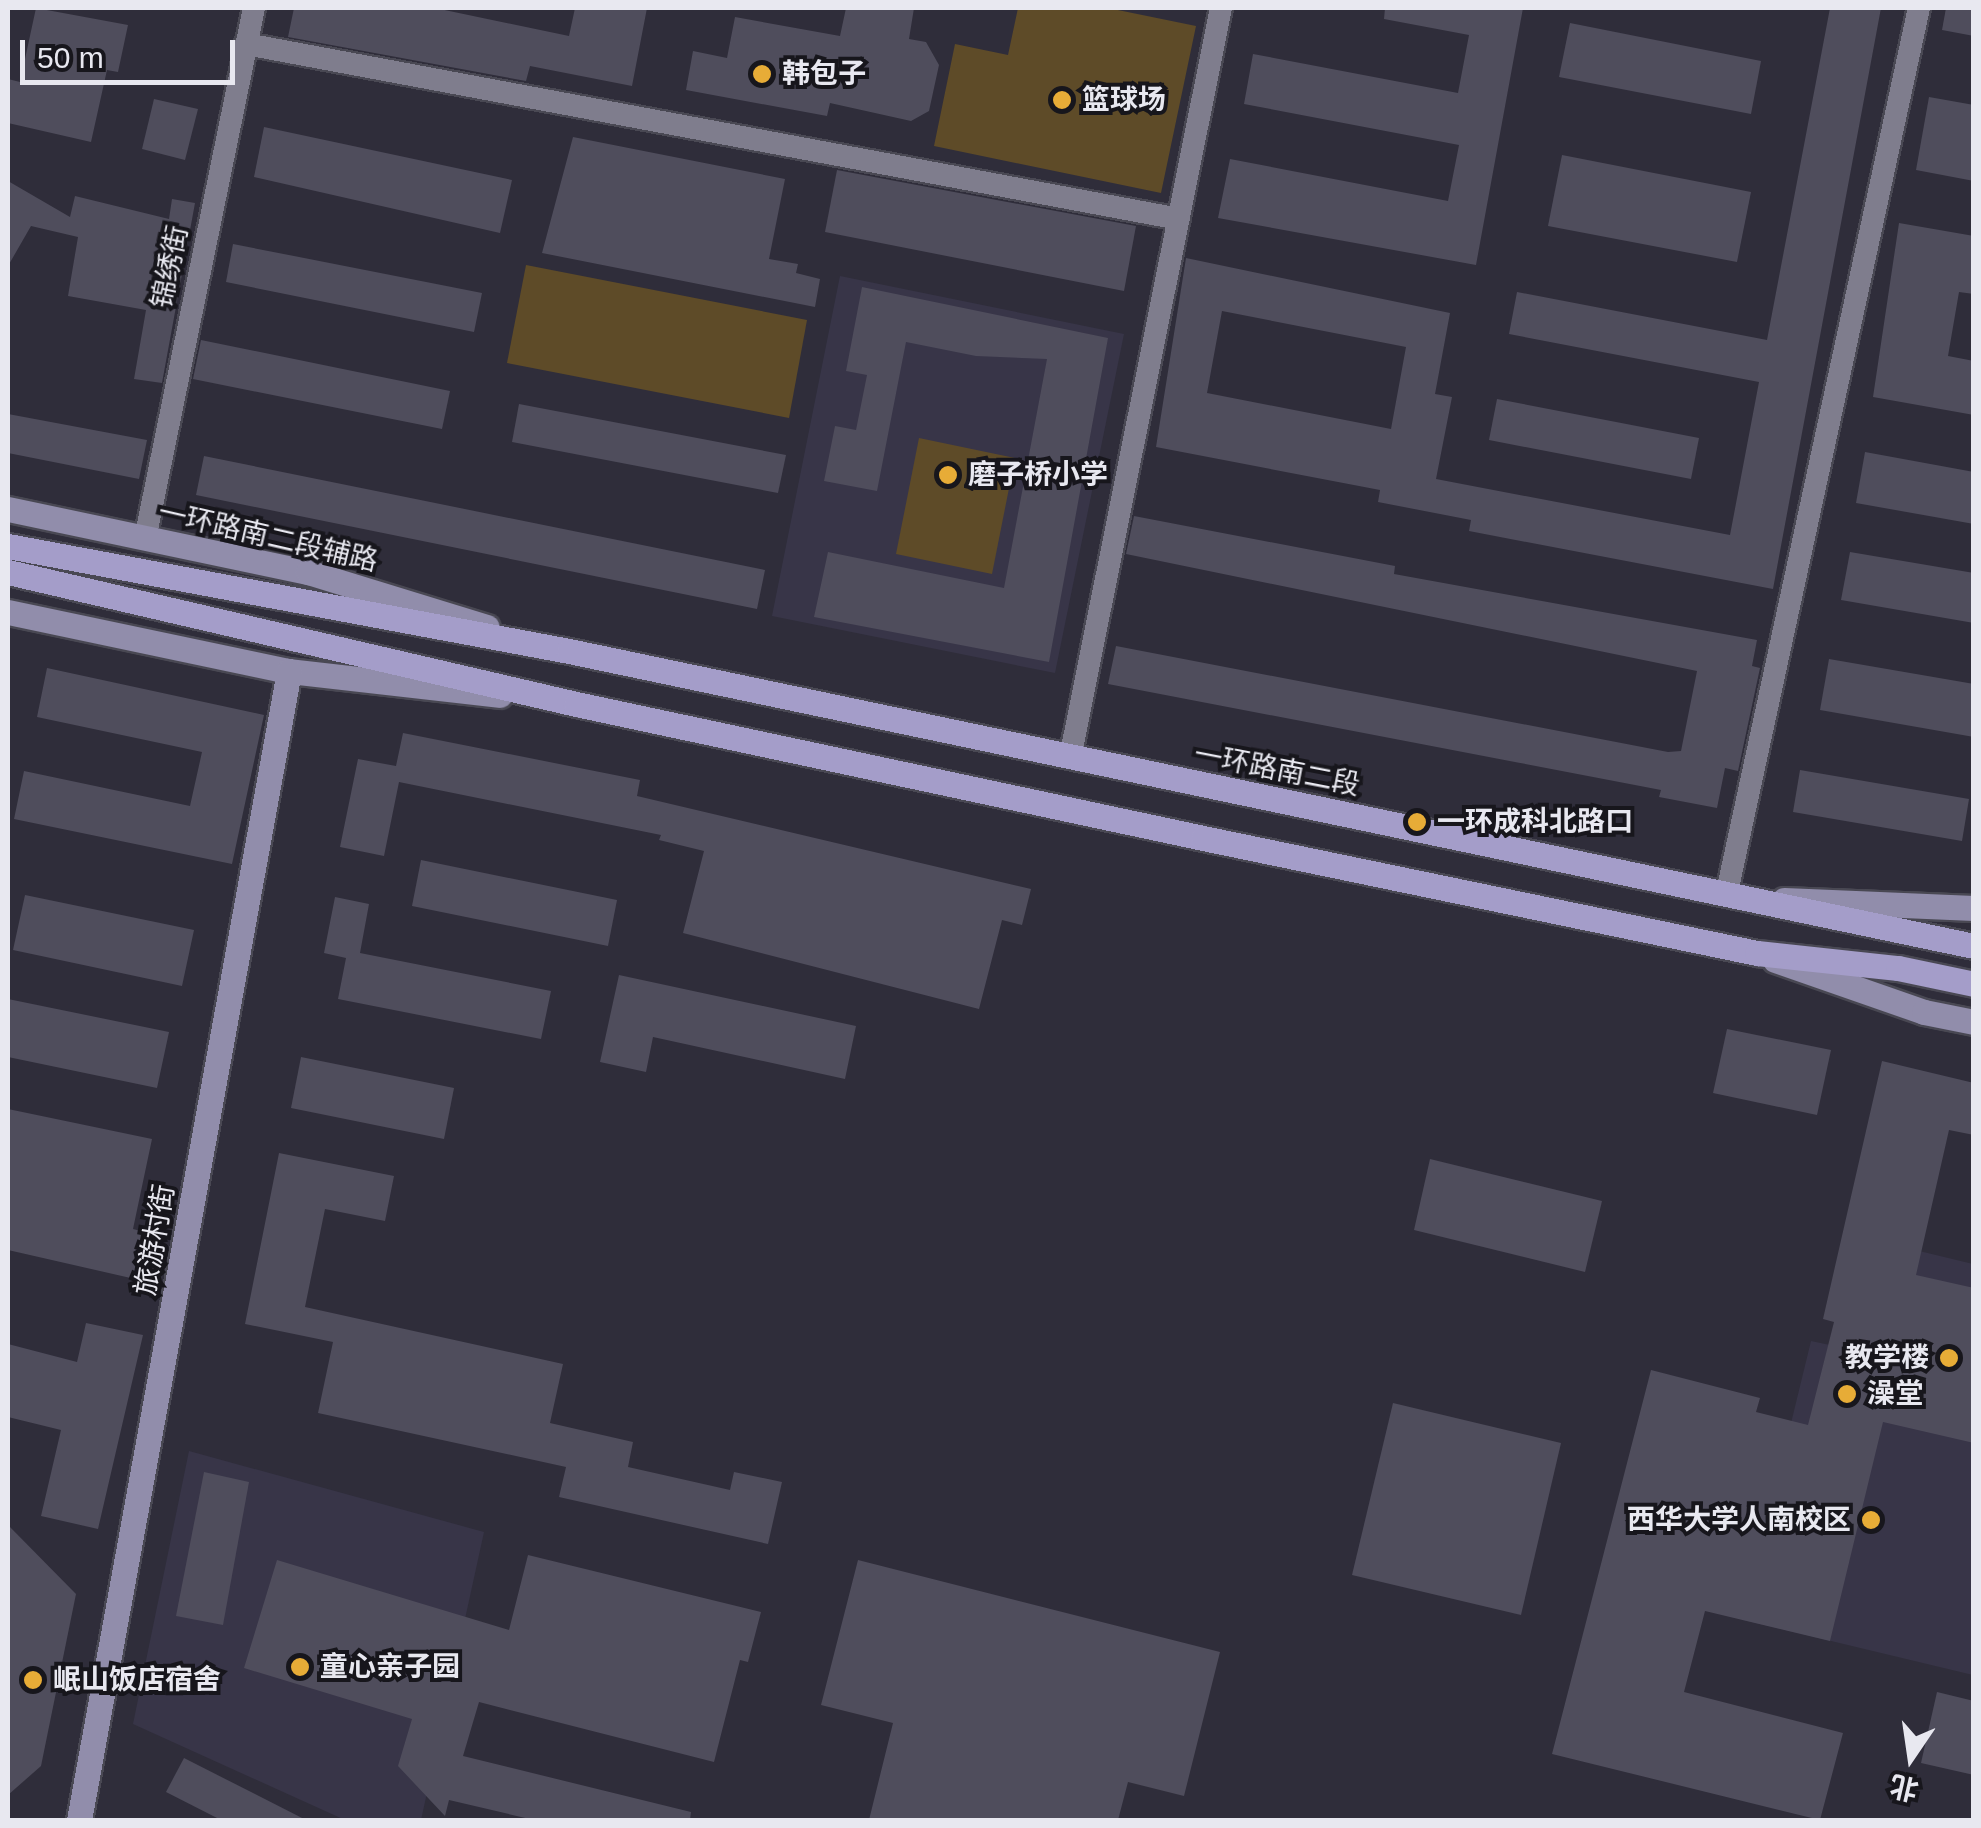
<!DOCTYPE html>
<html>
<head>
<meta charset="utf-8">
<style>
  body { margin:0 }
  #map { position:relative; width:1981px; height:1828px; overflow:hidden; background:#2f2d3a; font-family:Arial,"Noto Sans SC",sans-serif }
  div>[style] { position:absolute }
  .built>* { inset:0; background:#383548 }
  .green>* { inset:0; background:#5e4b28 }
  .building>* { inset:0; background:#4f4d5c }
  .roads { filter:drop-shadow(2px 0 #494853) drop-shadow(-2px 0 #494853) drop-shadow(0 2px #494853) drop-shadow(0 -2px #494853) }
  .street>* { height:22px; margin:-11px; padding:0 11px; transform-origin:11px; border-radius:11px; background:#7f7d8d }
  .secondary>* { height:25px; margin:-12.5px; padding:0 12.5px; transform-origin:12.5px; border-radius:12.5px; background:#918dab }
  .primary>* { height:25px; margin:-12.5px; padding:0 12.5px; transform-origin:12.5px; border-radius:12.5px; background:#a49dc9 }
  .dots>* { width:28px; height:28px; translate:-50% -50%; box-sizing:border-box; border:5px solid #17161c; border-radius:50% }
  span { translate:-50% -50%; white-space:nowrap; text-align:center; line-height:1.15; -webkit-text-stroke:8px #17161c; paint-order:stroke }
  .poi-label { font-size:28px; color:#e8e8f0; font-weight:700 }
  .left { translate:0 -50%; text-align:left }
  .right { translate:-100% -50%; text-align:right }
  .street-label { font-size:28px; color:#e8e8f0 }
  .frame { position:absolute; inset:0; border:10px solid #e8e8f0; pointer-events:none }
  .north { position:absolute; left:1861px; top:1708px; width:100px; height:100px; -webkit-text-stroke:8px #17161c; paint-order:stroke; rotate:193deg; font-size:28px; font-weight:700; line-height:40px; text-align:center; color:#e8e8f0 }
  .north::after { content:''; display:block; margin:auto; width:35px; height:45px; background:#e8e8f0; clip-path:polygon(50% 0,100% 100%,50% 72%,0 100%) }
  .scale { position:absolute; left:20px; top:40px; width:215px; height:45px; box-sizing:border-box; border:5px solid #e8e8f0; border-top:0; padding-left:12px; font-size:30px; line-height:35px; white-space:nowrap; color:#e8e8f0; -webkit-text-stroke:8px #17161c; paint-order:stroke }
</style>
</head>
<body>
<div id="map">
  <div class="built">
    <div style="clip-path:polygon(840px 276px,1124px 334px,1055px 673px,772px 616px)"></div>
    <div style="clip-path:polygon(1911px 1249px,1973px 1264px,1973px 1675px,1743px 1620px,1811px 1341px,1887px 1357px)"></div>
    <div style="clip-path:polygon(189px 1451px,484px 1532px,421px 1820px,345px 1820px,133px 1724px)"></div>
  </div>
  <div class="green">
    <div style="clip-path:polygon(1018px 8px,1108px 8px,1196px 26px,1161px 193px,934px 146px,955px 44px,1008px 55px)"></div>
    <div style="clip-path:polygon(526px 265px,807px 320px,789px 418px,507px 363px)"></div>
    <div style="clip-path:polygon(919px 438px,1015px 458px,992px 574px,896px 554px)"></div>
  </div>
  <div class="building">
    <div style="clip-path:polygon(36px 8px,128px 25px,118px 72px,107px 70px,91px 142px,8px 123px,8px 79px,20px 82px)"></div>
    <div style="clip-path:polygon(294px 8px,435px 8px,569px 36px,575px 8px,647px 8px,632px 86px,530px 66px,526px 81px,288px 37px)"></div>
    <div style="clip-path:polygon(846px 8px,914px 8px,909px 39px,926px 42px,939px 65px,929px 111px,911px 121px,830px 103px,827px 116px,686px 90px,693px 51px,727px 58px,735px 17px,840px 36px)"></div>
    <div style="clip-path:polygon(1385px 8px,1523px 8px,1476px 265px,1218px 218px,1230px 159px,1448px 201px,1459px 145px,1244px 104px,1253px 54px,1458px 93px,1469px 35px,1384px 19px)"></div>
    <div style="clip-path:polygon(evenodd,1830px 8px,1881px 8px,1773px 589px,1469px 531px,1471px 520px,1378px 502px,1380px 490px,1156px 447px,1186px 258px,1450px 313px,1435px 394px,1452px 397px,1436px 479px,1730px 535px,1759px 382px,1509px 334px,1517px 292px,1767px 340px,1830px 8px,1222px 311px,1406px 347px,1391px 429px,1207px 393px,1222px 311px)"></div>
    <div style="clip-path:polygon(1946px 8px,1974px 8px,1974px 36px,1942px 30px)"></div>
    <div style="clip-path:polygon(1570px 23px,1761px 61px,1751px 114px,1559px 77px)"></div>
    <div style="clip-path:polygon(1929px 97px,1974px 105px,1974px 181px,1916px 170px)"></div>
    <div style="clip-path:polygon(154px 99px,198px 109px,185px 160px,142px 149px)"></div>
    <div style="clip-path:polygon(264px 127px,512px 180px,500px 233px,254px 177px)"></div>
    <div style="clip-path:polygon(573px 137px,785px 179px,769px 259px,798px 264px,796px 273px,820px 279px,815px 307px,542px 253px)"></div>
    <div style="clip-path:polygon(1562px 155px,1751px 192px,1737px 262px,1548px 226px)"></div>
    <div style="clip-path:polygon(837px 170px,1136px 226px,1124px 291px,825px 232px)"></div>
    <div style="clip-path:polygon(8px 181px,70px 217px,75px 196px,169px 219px,172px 199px,195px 203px,162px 383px,134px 379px,146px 310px,68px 296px,78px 237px,31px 226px,8px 266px)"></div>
    <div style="clip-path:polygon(1899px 223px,1974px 236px,1974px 294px,1959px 292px,1948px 356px,1974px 361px,1974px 415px,1873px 397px)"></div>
    <div style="clip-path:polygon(233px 244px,482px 293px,474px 332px,226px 282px)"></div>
    <div style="clip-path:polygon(862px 287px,1108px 338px,1049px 662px,814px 617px,828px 552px,1004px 588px,1047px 359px,976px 356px,906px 342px,877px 491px,824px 481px,835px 426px,856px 430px,867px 375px,846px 371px)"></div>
    <div style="clip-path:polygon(201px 340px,450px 391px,442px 429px,193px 379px)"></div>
    <div style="clip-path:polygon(1497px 399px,1699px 438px,1691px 479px,1489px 440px)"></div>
    <div style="clip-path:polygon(519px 404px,786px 455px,778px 493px,512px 442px)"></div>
    <div style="clip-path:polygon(8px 414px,147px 440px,139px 479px,8px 453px)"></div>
    <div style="clip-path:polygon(1865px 452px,1974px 472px,1974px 524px,1856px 503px)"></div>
    <div style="clip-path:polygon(204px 456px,765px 570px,757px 609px,196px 495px)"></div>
    <div style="clip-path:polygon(1134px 516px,1395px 566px,1394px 574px,1757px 640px,1752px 666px,1760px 668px,1738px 771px,1725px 768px,1717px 808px,1659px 797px,1661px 790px,1108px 684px,1116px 646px,1668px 752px,1681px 751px,1697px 671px,1126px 554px)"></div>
    <div style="clip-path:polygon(1850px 552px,1974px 573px,1974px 623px,1841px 600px)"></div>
    <div style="clip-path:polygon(1829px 659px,1974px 684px,1974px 737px,1820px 710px)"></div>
    <div style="clip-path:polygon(47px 668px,264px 715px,232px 864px,14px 819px,24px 771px,190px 806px,202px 752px,37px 717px)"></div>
    <div style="clip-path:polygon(403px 733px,640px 780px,637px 796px,1031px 889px,1022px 925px,1002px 920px,979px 1009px,683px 933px,704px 851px,659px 840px,661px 835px,399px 782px,384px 856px,340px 847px,358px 759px,396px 766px)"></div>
    <div style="clip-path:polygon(1800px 770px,1969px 799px,1962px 841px,1793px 812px)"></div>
    <div style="clip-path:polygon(421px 860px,617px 900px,608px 946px,412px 906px)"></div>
    <div style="clip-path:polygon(25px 895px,194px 930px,182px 986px,13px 950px)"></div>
    <div style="clip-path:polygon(335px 897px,369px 904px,360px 953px,551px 991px,541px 1039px,338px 999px,346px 958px,324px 953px)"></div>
    <div style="clip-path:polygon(619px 975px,856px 1026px,845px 1079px,653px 1037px,646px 1072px,600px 1062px)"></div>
    <div style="clip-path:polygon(8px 999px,169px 1032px,157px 1088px,8px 1057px)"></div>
    <div style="clip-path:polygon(1727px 1029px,1831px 1050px,1817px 1115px,1713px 1093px)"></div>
    <div style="clip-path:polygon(301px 1057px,454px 1088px,444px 1139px,291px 1108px)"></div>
    <div style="clip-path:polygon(1882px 1061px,1974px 1083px,1974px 1135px,1949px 1130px,1916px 1275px,1974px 1288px,1974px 1443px,1883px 1422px,1830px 1641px,1705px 1611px,1684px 1692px,1843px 1733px,1820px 1820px,1552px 1754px,1651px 1370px,1760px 1398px,1756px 1412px,1808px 1425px,1834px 1322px,1823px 1319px)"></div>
    <div style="clip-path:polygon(8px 1109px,152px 1139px,133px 1229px,145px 1232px,135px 1279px,8px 1250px)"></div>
    <div style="clip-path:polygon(279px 1153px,394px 1176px,385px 1221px,325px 1209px,305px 1307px,563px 1364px,550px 1423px,633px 1442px,628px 1467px,730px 1490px,734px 1472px,782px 1482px,768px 1544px,559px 1497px,566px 1467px,318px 1413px,333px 1342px,245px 1324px)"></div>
    <div style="clip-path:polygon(1430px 1159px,1602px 1201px,1585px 1272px,1414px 1230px)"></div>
    <div style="clip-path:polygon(86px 1323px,143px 1335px,98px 1529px,41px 1516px,61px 1430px,8px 1417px,8px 1344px,77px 1362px)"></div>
    <div style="clip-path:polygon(1393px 1403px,1561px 1443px,1521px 1615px,1352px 1575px)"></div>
    <div style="clip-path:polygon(204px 1472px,249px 1482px,223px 1625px,176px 1616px)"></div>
    <div style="clip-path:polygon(8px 1525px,76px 1594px,41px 1766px,8px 1795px)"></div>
    <div style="clip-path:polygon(528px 1555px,761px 1612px,748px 1662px,740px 1660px,714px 1762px,479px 1702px,463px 1756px,691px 1812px,690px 1820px,534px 1820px,449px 1800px,445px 1816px,398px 1766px,412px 1719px,244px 1668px,277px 1560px,509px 1630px)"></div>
    <div style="clip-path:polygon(858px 1560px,1220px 1652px,1184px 1796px,1128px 1782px,1118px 1820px,869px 1820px,893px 1723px,821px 1705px)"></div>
    <div style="clip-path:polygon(1937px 1692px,1974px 1701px,1974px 1775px,1921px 1763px)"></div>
    <div style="clip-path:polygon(184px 1758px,306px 1820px,221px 1820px,166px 1792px)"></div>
  </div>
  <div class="roads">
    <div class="street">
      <div style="left:246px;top:44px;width:949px;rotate:10.62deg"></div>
      <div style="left:145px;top:539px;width:542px;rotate:-78.4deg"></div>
      <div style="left:1070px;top:758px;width:765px;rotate:-78.62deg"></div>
      <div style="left:1727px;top:892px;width:905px;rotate:-77.75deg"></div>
    </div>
    <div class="secondary">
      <div style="left:8px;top:509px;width:307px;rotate:11.9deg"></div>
      <div style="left:308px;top:572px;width:187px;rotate:17.1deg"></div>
      <div style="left:8px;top:612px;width:287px;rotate:11.9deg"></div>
      <div style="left:289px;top:671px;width:212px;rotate:6.5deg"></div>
      <div style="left:1784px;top:900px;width:190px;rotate:2.4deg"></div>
      <div style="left:1775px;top:960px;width:158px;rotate:19.2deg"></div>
      <div style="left:1924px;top:1012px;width:51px;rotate:11.3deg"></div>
      <div style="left:79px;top:1820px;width:1168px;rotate:-79.64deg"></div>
    </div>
    <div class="primary">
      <div style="left:8px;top:546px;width:571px;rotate:10.6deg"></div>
      <div style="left:569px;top:651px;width:1436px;rotate:11.86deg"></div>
      <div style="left:8px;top:572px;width:583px;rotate:13.08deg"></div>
      <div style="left:576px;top:704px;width:641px;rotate:12.06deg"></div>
      <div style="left:1203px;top:838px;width:566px;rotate:11.73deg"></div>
      <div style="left:1757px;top:953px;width:142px;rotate:6.1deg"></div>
      <div style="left:1898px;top:968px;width:78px;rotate:11.9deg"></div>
    </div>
  </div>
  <div class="dots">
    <div style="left:762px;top:74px;background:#e7ac37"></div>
    <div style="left:1062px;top:100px;background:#e7ac37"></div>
    <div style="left:948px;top:475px;background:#e7ac37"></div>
    <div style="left:1417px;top:822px;background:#e7ac37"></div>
    <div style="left:1949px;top:1358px;background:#e7ac37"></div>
    <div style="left:1847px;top:1394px;background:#e7ac37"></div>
    <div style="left:1871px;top:1520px;background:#e7ac37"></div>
    <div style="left:300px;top:1667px;background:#e7ac37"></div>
    <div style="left:33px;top:1680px;background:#e7ac37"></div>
  </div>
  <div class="poi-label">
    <span class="left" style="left:782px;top:74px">韩包子</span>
    <span class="left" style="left:1082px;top:100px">篮球场</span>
    <span class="left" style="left:968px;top:475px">磨子桥小学</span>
    <span class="left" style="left:1437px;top:822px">一环成科北路口</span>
    <span class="right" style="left:1929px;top:1358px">教学楼</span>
    <span class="left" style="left:1867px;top:1394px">澡堂</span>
    <span class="right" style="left:1851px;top:1520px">西华大学人南校区</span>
    <span class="left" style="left:320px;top:1667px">童心亲子园</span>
    <span class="left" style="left:53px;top:1680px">岷山饭店宿舍</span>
  </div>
  <div class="street-label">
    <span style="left:170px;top:267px;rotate:-78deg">锦绣街</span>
    <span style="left:268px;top:537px;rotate:13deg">一环路南二段辅路</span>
    <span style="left:1277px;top:770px;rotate:11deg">一环路南二段</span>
    <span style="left:155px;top:1240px;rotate:-80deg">旅游村街</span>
  </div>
  <div class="frame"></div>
  <div class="north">北</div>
  <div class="scale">50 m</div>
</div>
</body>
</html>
